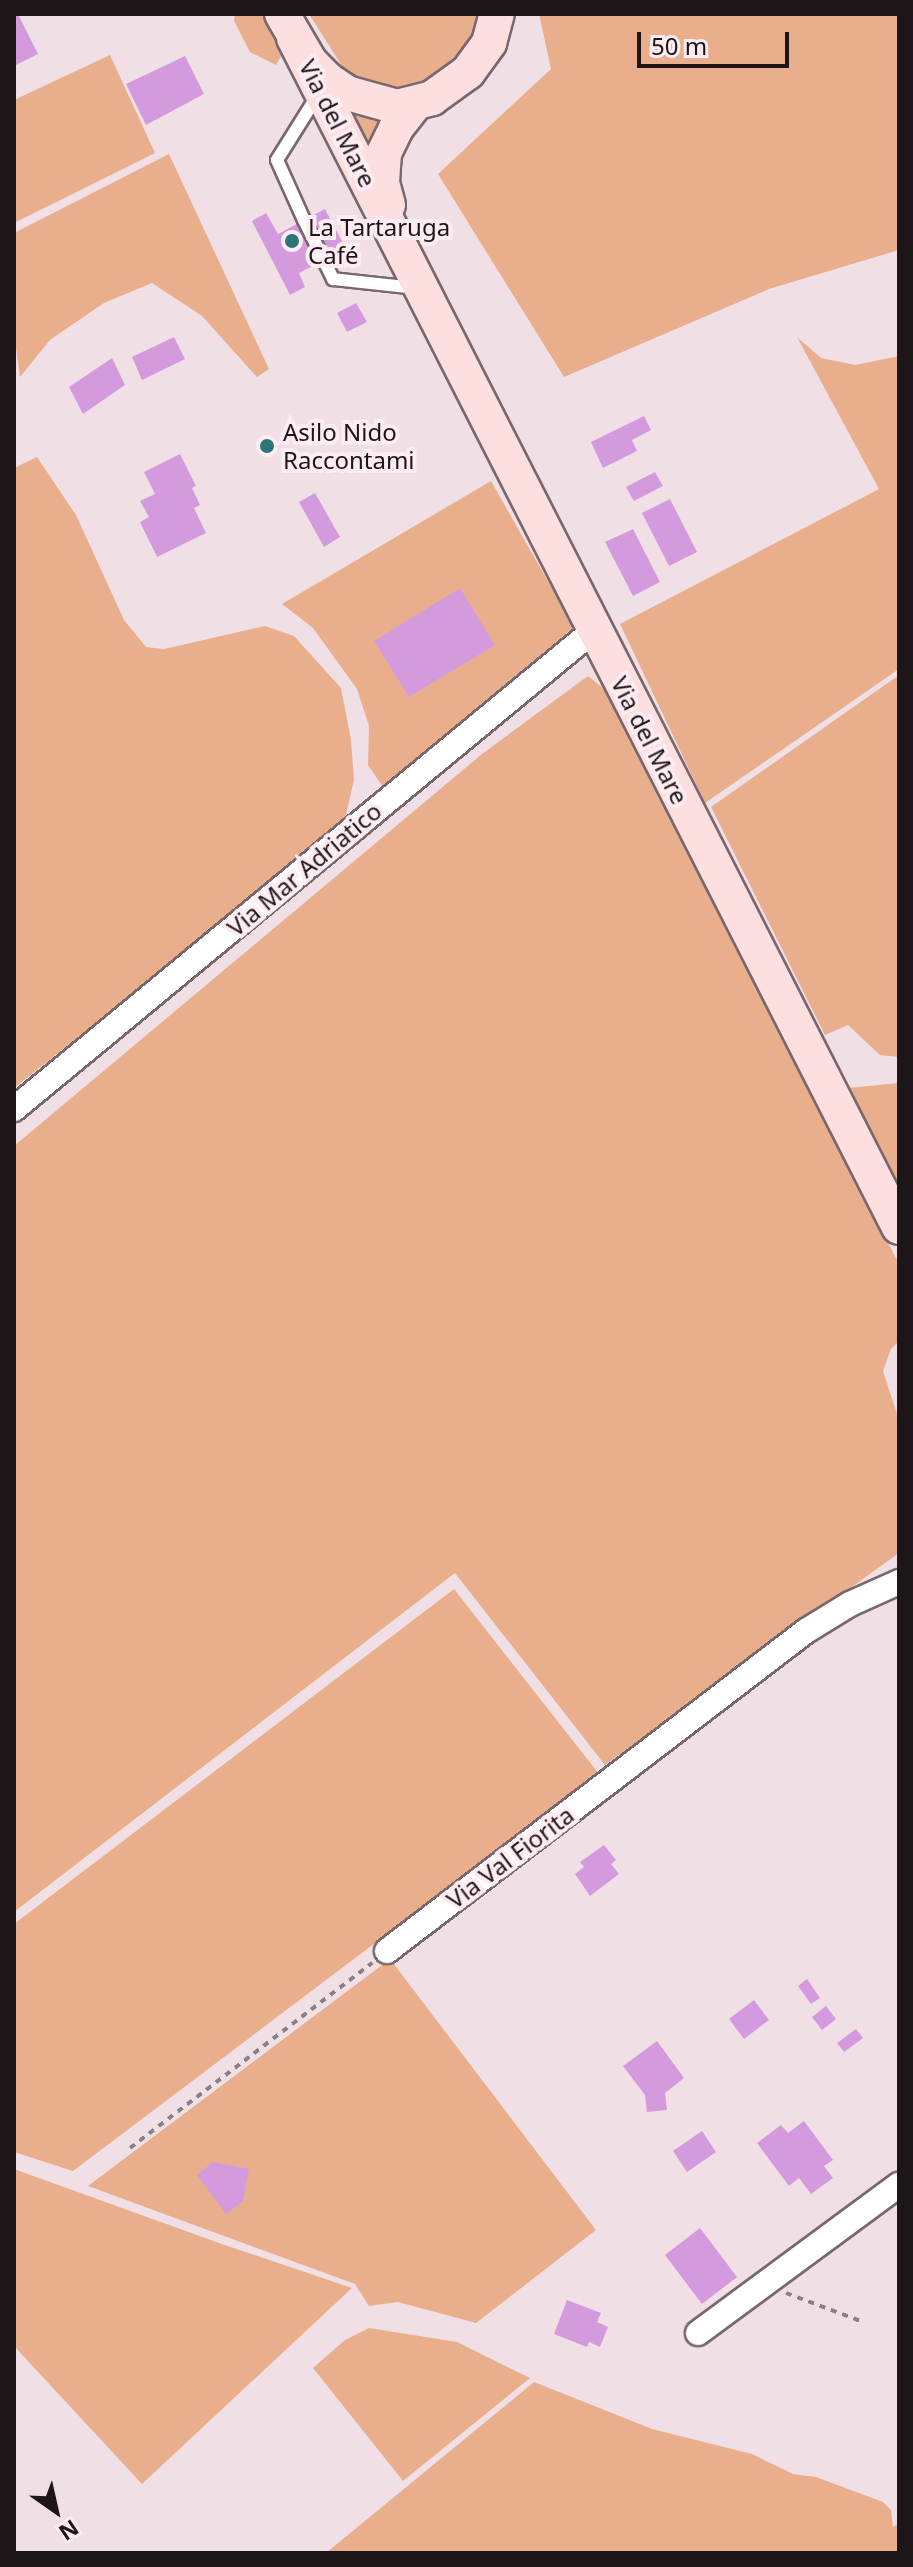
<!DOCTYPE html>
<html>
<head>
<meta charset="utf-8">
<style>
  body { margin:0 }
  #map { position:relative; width:913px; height:2567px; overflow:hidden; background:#f1dfe6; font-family:"Noto Sans",sans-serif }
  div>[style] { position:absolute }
  .green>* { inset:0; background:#e9af8d }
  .building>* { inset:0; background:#d39bdd }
  .path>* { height:4px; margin-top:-2px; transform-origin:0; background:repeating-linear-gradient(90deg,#8b7f84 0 6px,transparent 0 12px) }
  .roads { filter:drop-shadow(2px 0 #78686e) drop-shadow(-2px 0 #78686e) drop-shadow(0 2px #78686e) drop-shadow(0 -2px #78686e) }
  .service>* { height:12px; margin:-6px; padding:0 6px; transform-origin:6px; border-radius:6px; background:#fff }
  .minor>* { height:24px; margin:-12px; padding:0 12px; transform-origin:12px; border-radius:12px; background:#fff }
  .secondary>* { height:34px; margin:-17px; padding:0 17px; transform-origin:17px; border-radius:17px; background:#fcdfde }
  .dots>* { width:22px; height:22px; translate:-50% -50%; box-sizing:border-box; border:4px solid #feecf3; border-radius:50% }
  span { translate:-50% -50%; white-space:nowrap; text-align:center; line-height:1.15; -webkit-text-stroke:8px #feecf3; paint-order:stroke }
  .street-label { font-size:24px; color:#1c1619 }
  .poi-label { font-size:24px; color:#1c1619 }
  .left { translate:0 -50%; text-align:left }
  .frame { position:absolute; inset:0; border:16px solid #1c1619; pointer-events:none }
  .north { position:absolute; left:16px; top:2471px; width:80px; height:80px; -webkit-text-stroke:6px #feecf3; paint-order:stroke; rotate:146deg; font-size:22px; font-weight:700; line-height:32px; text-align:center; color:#1c1619 }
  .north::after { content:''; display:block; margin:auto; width:28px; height:36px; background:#1c1619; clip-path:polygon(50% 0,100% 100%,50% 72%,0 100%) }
  .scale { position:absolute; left:637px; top:32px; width:152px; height:36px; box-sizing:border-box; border:4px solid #1c1619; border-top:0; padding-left:10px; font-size:24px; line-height:28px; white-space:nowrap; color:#1c1619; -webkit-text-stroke:6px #feecf3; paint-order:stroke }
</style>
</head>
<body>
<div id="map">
  <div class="green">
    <div style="clip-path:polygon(235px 14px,268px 14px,284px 51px,276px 65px,250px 52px,234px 21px)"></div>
    <div style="clip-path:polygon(309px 14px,485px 14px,476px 48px,411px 92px,376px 89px,347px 74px)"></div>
    <div style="clip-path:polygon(539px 14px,899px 14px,899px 250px,769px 289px,564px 377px,438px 174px,551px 69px)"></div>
    <div style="clip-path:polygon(110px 55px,155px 153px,14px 223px,14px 100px)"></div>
    <div style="clip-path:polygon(341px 97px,402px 116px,372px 163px)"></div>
    <div style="clip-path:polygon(169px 154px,269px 369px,257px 377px,202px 316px,152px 283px,104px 303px,50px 340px,20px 377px,14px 334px,14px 233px)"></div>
    <div style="clip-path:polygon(797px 337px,821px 358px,855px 365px,899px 356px,899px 669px,705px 803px,620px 624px,879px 489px)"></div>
    <div style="clip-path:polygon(37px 457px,76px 515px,124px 620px,146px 647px,164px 649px,265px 626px,294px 636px,341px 688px,351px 740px,354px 780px,343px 827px,14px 1088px,14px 468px)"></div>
    <div style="clip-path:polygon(491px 481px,574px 627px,383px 787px,368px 765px,369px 726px,357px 689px,313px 628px,282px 604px)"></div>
    <div style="clip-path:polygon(899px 675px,899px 1057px,880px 1055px,848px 1025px,825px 1035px,711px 807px)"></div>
    <div style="clip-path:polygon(588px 676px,608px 692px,899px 1264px,899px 1341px,891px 1349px,883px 1371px,899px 1420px,899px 1553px,605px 1765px,455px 1573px,14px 1912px,14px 1146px,482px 754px)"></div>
    <div style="clip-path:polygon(899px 1083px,899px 1187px,848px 1088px)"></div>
    <div style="clip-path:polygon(454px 1589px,599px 1774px,73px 2171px,14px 2152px,14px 1924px)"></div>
    <div style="clip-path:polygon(390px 1959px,596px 2230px,476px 2323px,398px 2302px,369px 2306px,355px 2284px,88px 2186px)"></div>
    <div style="clip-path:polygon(14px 2169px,219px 2243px,352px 2288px,142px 2484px,14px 2346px)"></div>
    <div style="clip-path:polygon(369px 2328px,457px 2342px,530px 2378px,403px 2481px,313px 2368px,345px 2340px)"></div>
    <div style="clip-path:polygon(534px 2382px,652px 2429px,752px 2454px,793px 2474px,816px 2477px,883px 2502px,891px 2510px,893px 2527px,899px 2523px,899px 2553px,326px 2553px)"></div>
  </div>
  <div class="building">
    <div style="clip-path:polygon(14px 14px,18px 14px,38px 54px,14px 66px)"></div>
    <div style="clip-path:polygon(185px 56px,204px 94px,146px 125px,126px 84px)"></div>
    <div style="clip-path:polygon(325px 209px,346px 249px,299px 273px,305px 287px,290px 295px,252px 221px,266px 213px,278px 234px)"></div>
    <div style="clip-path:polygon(356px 303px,367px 322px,347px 332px,337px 313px)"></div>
    <div style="clip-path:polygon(174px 337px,185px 359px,142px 380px,132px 357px)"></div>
    <div style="clip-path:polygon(112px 358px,125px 385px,83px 414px,69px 387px)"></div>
    <div style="clip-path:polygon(644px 416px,651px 430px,632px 440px,637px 451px,603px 468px,591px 442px)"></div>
    <div style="clip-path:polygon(180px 454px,196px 486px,192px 488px,200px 505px,194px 508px,206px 533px,157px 557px,140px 522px,149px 517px,140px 501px,155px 494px,144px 472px)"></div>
    <div style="clip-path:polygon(655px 472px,663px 486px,634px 501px,626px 487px)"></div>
    <div style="clip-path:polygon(315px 493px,340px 537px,324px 547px,299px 502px)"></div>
    <div style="clip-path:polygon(670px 499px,697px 552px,669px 566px,642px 513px)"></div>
    <div style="clip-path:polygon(633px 529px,660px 582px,633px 596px,605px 542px)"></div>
    <div style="clip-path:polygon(460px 588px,495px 645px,409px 697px,374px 641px)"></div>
    <div style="clip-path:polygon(604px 1845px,616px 1860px,611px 1864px,619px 1874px,590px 1896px,575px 1874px,584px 1867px,580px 1862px)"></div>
    <div style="clip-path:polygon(807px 1979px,820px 1998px,811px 2004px,798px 1986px)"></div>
    <div style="clip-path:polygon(754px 2000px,769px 2020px,744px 2039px,729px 2019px)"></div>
    <div style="clip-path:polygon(826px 2006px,836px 2019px,822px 2030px,812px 2017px)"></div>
    <div style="clip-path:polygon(856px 2029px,863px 2038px,844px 2052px,837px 2043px)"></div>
    <div style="clip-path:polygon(657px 2041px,684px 2078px,665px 2093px,667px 2110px,647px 2112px,645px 2095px,623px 2066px)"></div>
    <div style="clip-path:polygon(804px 2121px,833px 2160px,824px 2166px,833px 2178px,811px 2194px,799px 2178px,789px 2186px,757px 2143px,781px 2125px,788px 2133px)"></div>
    <div style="clip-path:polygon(702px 2131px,716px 2152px,687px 2172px,673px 2151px)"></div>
    <div style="clip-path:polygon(213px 2162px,249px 2169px,243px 2201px,226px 2214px,197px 2175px)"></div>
    <div style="clip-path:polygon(700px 2228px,737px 2277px,702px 2304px,665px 2255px)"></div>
    <div style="clip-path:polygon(567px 2300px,601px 2313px,597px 2322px,608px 2327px,600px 2347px,589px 2342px,587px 2347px,554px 2334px)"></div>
  </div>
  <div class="path">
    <div style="left:130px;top:2148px;width:305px;rotate:-37.4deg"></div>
    <div style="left:786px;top:2293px;width:80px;rotate:20.5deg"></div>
  </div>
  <div class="roads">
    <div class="service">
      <div style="left:319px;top:93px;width:79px;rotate:122.1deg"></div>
      <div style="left:277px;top:160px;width:66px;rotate:65.8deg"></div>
      <div style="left:304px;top:220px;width:66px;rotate:63.8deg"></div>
      <div style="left:333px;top:279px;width:83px;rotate:6.2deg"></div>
    </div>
    <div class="minor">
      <div style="left:14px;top:1109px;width:752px;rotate:-39.55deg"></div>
      <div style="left:387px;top:1951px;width:527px;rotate:-37.37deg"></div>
      <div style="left:806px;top:1631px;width:52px;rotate:-31.5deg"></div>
      <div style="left:850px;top:1604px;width:54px;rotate:-24.2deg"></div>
      <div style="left:698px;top:2333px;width:250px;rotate:-36.4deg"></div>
    </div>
    <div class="secondary">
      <div style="left:282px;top:14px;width:56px;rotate:59.7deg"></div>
      <div style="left:310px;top:62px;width:25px;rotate:45deg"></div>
      <div style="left:328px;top:80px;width:23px;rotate:34deg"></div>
      <div style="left:347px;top:93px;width:52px;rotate:15.6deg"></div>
      <div style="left:397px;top:107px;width:36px;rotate:-14deg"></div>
      <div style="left:432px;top:98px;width:44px;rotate:-35.8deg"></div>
      <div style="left:468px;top:72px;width:36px;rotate:-54deg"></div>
      <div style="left:489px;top:43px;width:30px;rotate:-75deg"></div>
      <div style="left:294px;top:38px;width:1334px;rotate:63.03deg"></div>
      <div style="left:388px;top:205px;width:24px;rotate:-105deg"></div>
      <div style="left:382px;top:182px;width:29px;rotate:-86deg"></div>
      <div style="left:384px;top:153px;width:28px;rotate:-64deg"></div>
      <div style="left:396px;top:128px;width:28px;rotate:-52deg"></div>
    </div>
  </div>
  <div class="dots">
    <div style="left:292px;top:241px;background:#2c757a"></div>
    <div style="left:267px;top:446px;background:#2c757a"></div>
  </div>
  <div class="street-label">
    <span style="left:338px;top:123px;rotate:63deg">Via del Mare</span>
    <span style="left:650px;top:740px;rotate:63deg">Via del Mare</span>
    <span style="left:304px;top:869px;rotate:-40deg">Via Mar Adriatico</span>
    <span style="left:510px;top:1857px;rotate:-37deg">Via Val Fiorita</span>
  </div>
  <div class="poi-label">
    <span class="left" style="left:308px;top:241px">La Tartaruga<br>Café</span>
    <span class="left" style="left:283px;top:446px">Asilo Nido<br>Raccontami</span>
  </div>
  <div class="frame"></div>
  <div class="north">N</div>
  <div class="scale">50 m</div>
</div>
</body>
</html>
